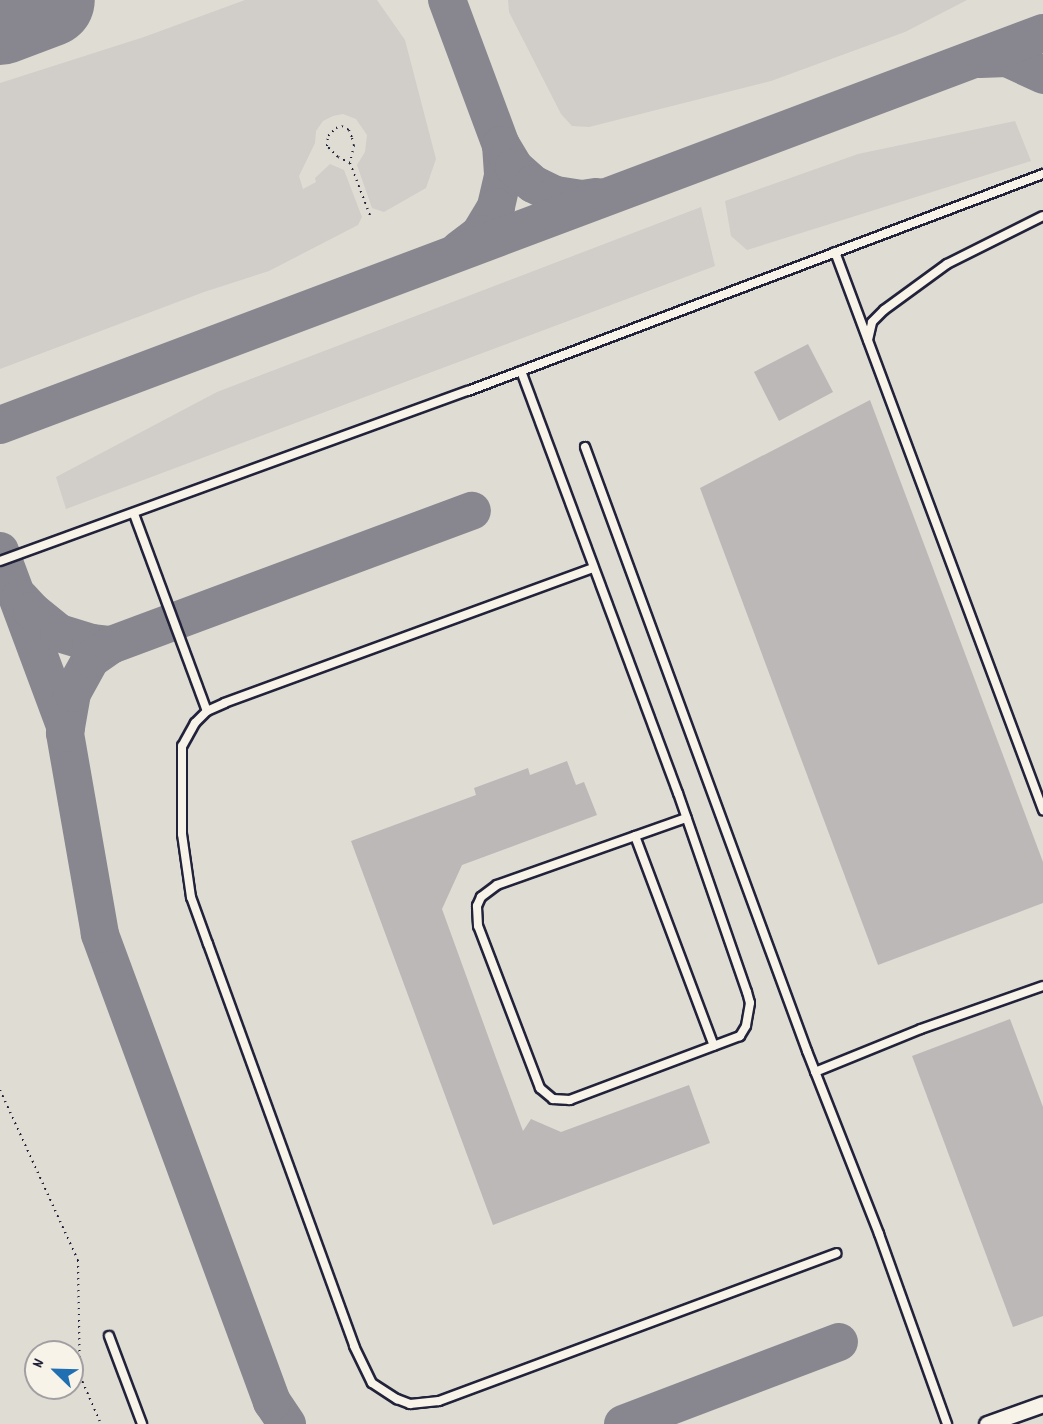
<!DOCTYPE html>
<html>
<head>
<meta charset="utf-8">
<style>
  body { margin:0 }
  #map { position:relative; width:1043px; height:1424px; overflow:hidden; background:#eeebe1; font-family:Dekko,sans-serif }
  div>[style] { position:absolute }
  .built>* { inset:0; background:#dfdcd4 }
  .green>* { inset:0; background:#d1cdc9 }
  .taxiway>* { height:38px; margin:-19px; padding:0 19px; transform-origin:19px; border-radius:19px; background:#88868e }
  .runway>* { height:94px; margin:-47px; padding:0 47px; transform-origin:47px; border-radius:47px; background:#88868e }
  .building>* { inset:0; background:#bbb8b7 }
  .path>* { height:2px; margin-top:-1px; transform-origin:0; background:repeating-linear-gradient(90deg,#22223b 0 1.5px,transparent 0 6px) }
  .roads { filter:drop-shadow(2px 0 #22223b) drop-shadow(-2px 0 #22223b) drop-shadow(0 2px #22223b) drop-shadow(0 -2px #22223b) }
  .service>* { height:8px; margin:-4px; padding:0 4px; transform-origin:4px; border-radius:4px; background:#f7f3e8 }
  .minor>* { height:15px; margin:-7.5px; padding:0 7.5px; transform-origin:7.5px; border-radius:7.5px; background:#f7f3e8 }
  span { translate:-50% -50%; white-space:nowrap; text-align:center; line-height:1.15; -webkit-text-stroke:4.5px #f7f3e8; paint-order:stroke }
  .north { position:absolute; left:24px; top:1340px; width:60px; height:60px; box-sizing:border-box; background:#f7f3e8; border:2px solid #a29fa3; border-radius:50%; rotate:293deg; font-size:16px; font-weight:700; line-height:24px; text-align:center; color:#22223b }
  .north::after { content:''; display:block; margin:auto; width:21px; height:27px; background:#1f6fb2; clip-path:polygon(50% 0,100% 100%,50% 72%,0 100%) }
</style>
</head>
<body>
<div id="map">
  <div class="built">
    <div style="clip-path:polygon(evenodd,0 0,1043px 0,1043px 1424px,0 1424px,0 0,36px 1352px,72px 1352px,72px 1388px,36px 1388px,36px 1352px)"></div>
  </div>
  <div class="green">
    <div style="clip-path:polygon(245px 0,377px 0,405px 40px,436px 159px,426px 188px,384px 212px,372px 208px,357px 165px,365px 152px,367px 135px,356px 119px,343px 114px,333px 116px,323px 121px,316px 131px,315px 143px,299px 176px,303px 189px,316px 182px,315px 178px,330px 164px,344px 170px,362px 217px,358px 225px,269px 271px,204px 292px,0 369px,0 83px,144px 37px)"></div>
    <div style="clip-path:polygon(508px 0,967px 0,905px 32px,771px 81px,589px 127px,572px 126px,561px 114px,509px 12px)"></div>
    <div style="clip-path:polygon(1015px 121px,1031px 161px,747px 250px,731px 236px,725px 201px,858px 154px)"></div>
    <div style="clip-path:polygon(701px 207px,715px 266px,66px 509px,56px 477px,217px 392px)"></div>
  </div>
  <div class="taxiway">
    <div style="left:447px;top:0;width:155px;rotate:69.6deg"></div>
    <div style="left:501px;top:145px;width:31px;rotate:86deg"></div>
    <div style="left:503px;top:176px;width:32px;rotate:103deg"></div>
    <div style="left:496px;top:207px;width:31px;rotate:121deg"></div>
    <div style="left:480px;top:234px;width:26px;rotate:143deg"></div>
    <div style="left:980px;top:59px;width:27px;rotate:-2deg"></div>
    <div style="left:1007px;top:58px;width:40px;rotate:25deg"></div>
    <div style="left:501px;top:145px;width:26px;rotate:59deg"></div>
    <div style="left:514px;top:167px;width:25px;rotate:42deg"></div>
    <div style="left:533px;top:184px;width:25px;rotate:26deg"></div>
    <div style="left:556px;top:195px;width:26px;rotate:9deg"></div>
    <div style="left:582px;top:199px;width:15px;rotate:-8deg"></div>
    <div style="left:0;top:425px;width:1114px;rotate:-20.6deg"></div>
    <div style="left:0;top:551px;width:189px;rotate:69.6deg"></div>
    <div style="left:20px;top:598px;width:18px;rotate:47deg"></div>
    <div style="left:32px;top:611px;width:35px;rotate:39deg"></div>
    <div style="left:59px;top:633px;width:34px;rotate:17deg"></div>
    <div style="left:91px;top:643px;width:20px;rotate:6deg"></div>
    <div style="left:287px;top:1424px;width:27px;rotate:-124deg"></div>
    <div style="left:272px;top:1402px;width:499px;rotate:-110.2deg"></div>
    <div style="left:100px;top:934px;width:204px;rotate:-99.9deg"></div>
    <div style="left:65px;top:733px;width:41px;rotate:-80.1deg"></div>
    <div style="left:72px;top:693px;width:39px;rotate:-61deg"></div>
    <div style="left:91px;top:659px;width:24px;rotate:-35deg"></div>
    <div style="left:111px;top:645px;width:385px;rotate:-20.4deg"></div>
    <div style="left:623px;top:1424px;width:231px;rotate:-20.8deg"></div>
  </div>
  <div class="runway">
    <div style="left:0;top:18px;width:51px;rotate:-20.6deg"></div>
  </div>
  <div class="building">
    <div style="clip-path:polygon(808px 344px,833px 392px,779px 421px,754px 372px)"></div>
    <div style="clip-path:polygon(870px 400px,1043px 862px,1043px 903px,878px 965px,700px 488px)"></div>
    <div style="clip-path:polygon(567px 761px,576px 785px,584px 782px,597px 815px,462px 865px,442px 909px,496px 1058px,523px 1131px,531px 1119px,561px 1132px,689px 1085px,710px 1143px,493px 1225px,351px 841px,476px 795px,474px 788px,528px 768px,530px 775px)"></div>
    <div style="clip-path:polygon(1010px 1019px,1043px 1107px,1043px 1316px,1013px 1327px,912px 1056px)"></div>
  </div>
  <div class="path">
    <div style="left:350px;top:163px;width:13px;rotate:-153deg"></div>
    <div style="left:338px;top:157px;width:16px;rotate:-135deg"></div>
    <div style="left:327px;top:146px;width:10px;rotate:-84deg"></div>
    <div style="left:328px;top:136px;width:11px;rotate:-45deg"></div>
    <div style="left:336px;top:128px;width:6px;rotate:-18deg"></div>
    <div style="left:342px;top:126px;width:8px;rotate:30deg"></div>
    <div style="left:349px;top:130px;width:9px;rotate:69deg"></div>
    <div style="left:352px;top:138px;width:7px;rotate:74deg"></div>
    <div style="left:354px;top:145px;width:18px;rotate:103deg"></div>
    <div style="left:350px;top:163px;width:59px;rotate:69.1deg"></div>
    <div style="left:0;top:1090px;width:187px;rotate:65.4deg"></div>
    <div style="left:78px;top:1260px;width:116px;rotate:89deg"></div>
    <div style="left:80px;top:1376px;width:52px;rotate:66.4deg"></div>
  </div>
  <div class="roads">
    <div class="service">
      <div style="left:835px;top:252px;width:596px;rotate:69.56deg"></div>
      <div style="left:868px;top:340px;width:18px;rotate:-77deg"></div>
      <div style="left:872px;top:322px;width:17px;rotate:-45deg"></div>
      <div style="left:884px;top:310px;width:78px;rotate:-36.1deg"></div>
      <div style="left:947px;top:264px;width:107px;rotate:-26.6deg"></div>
      <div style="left:521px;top:371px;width:450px;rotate:69.6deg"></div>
      <div style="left:678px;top:793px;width:211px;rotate:70.9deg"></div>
      <div style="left:747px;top:992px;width:11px;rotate:75deg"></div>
      <div style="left:750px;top:1003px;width:23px;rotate:100deg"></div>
      <div style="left:746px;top:1026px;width:12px;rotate:121deg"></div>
      <div style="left:740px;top:1036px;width:182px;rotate:159.4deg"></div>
      <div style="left:570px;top:1100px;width:17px;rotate:-177deg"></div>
      <div style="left:553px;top:1099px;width:17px;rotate:-140deg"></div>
      <div style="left:540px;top:1088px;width:173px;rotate:-110.9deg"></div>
      <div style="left:478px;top:926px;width:20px;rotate:-93deg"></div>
      <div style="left:477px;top:906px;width:10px;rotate:-66deg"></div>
      <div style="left:481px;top:897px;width:20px;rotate:-37deg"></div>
      <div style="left:497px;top:885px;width:201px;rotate:-19.5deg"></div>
      <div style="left:585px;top:447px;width:644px;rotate:69.82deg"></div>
      <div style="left:807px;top:1051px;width:197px;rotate:68.5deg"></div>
      <div style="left:879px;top:1234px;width:202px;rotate:70.3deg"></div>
      <div style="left:134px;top:514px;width:210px;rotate:69.7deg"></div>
      <div style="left:0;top:561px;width:498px;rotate:-20deg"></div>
      <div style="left:468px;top:391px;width:615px;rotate:-20.68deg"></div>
      <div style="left:593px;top:568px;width:392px;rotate:159.9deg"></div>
      <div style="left:225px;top:703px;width:20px;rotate:156deg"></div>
      <div style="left:207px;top:711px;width:17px;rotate:135deg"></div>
      <div style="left:195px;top:723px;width:26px;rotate:119deg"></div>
      <div style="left:182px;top:746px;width:88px;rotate:90deg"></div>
      <div style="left:182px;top:834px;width:64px;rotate:81.9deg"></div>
      <div style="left:191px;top:897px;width:50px;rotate:70.1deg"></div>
      <div style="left:208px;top:944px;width:428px;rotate:70deg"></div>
      <div style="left:354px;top:1346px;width:41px;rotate:64.1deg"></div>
      <div style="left:372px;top:1383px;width:30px;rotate:33deg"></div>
      <div style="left:397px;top:1399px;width:14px;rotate:21deg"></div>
      <div style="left:410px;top:1404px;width:29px;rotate:-6deg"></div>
      <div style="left:439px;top:1401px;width:424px;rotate:-20.4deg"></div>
      <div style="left:635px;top:836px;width:224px;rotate:69.4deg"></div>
      <div style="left:815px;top:1072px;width:114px;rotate:-22.1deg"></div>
      <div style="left:921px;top:1029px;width:129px;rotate:-19.4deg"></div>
      <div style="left:109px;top:1336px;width:94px;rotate:69.4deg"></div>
    </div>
    <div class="minor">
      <div style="left:987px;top:1424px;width:59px;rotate:-19.7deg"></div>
    </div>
  </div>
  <div class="north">N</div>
</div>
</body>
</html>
